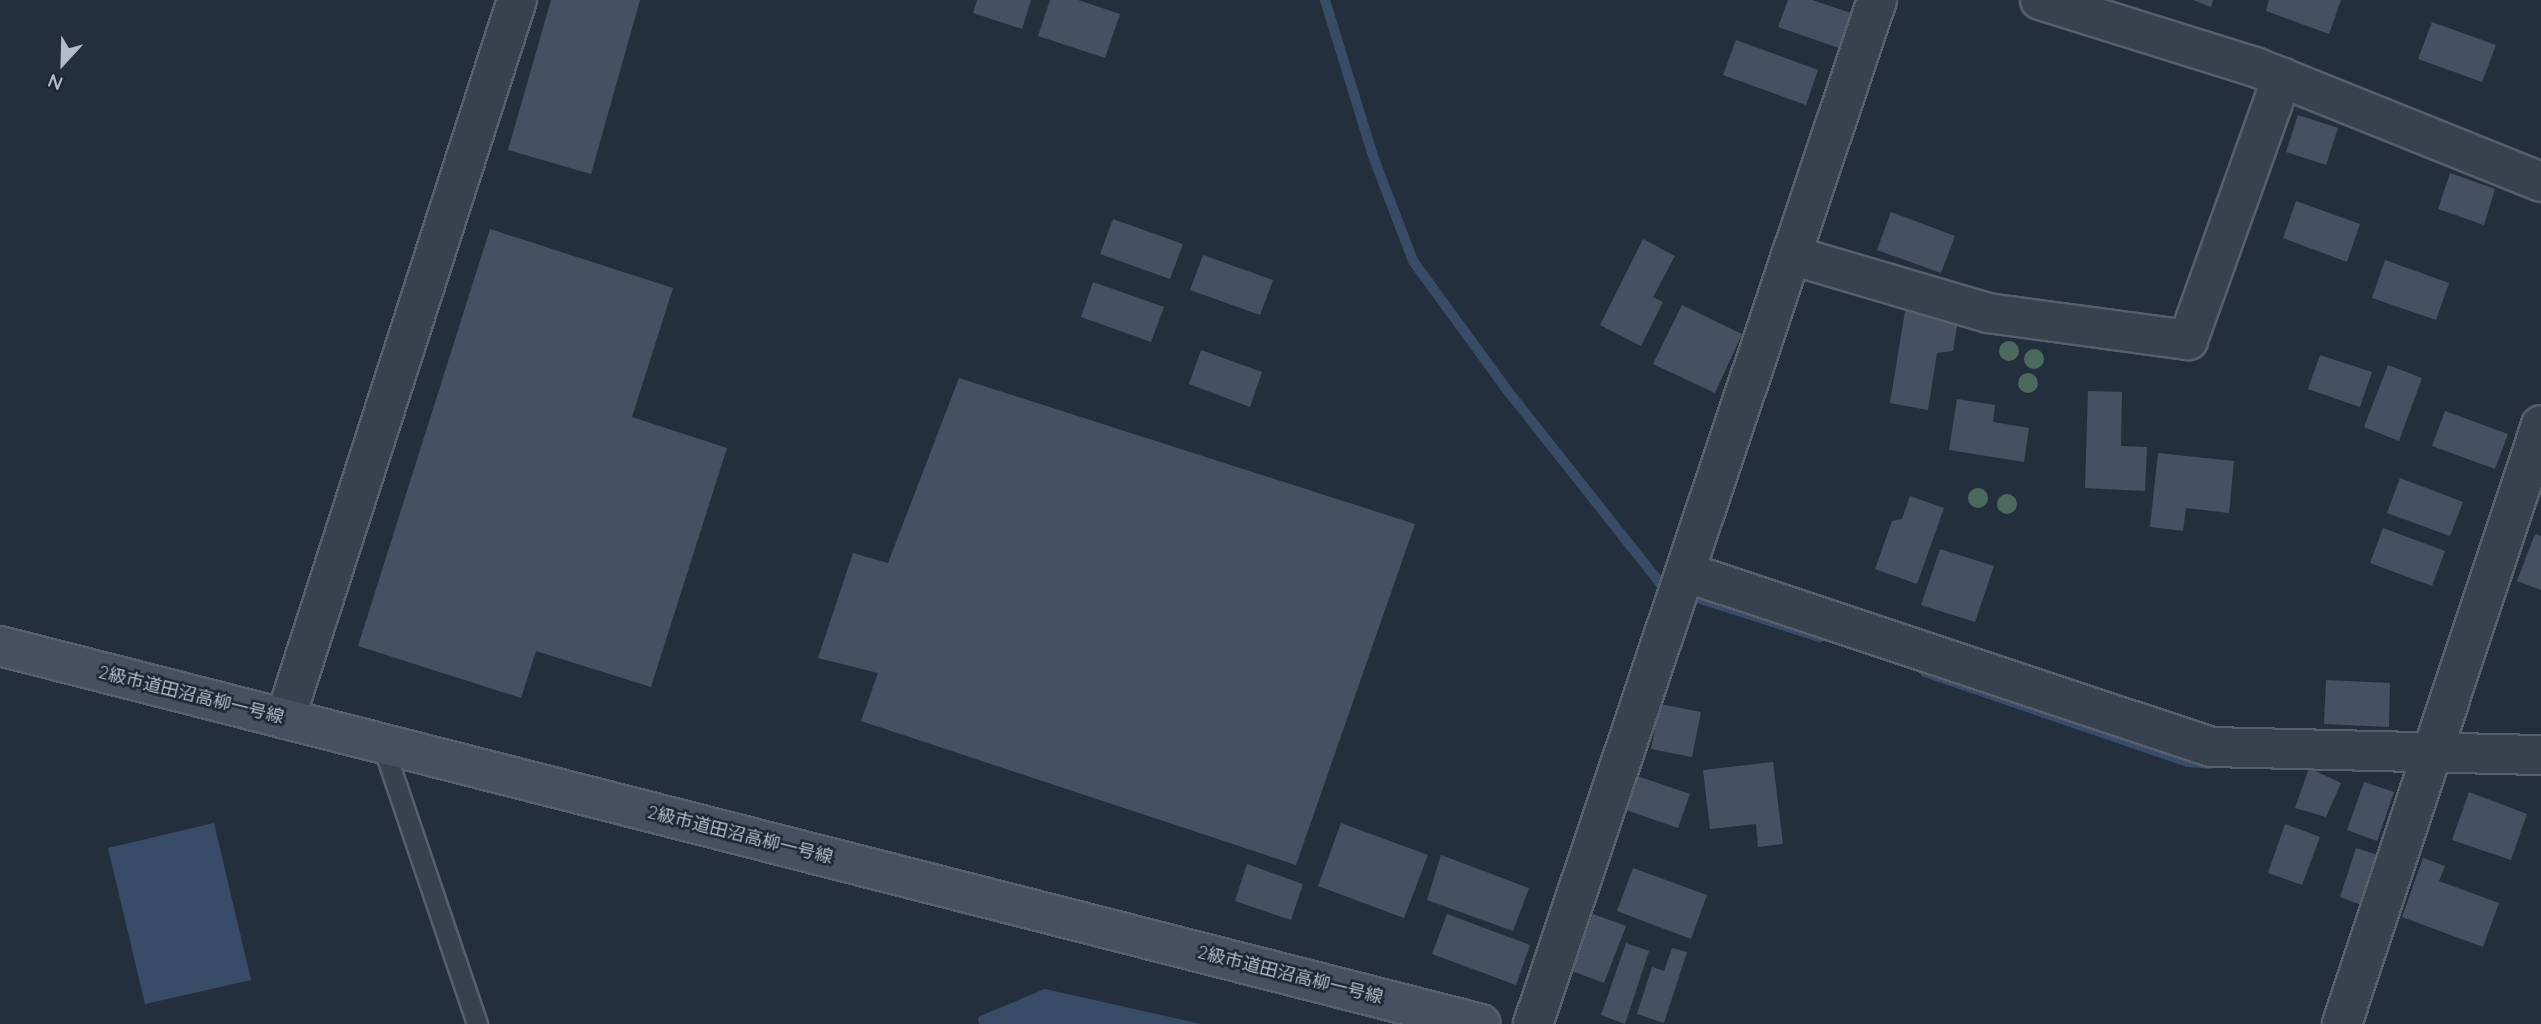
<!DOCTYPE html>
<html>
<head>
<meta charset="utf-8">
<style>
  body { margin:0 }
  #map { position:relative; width:2541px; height:1024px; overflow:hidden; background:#242f3e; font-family:Quicksand,"Noto Sans JP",sans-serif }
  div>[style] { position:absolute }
  .water>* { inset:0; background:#394c67 }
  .stream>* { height:10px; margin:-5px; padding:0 5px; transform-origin:5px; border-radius:5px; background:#394c67 }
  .building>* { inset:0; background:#455162 }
  .roads { filter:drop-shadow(2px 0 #565f6c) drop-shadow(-2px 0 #565f6c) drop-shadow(0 2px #565f6c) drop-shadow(0 -2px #565f6c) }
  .lane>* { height:19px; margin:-9.5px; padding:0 9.5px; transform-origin:9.5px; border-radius:9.5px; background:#38414e }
  .street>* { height:38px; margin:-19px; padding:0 19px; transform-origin:19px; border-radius:19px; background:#38414e }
  .secondary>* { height:38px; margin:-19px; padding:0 19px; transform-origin:19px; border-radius:19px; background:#465061 }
  .trees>* { width:20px; height:20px; margin:-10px; border-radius:50%; background:#4b6a5d }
  span { translate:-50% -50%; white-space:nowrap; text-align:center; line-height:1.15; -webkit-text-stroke:5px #1d2633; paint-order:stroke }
  .street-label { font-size:18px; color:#b4bcc9 }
  .north { position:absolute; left:28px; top:28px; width:70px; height:70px; -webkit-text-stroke:5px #1d2633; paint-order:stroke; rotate:202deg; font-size:19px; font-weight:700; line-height:28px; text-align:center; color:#b4bcc9 }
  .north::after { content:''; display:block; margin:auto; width:24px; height:32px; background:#b4bcc9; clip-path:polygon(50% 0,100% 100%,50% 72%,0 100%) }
</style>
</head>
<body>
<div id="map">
  <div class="water">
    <div style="clip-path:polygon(214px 823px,251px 980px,145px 1004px,108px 848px)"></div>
    <div style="clip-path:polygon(1045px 989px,1201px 1024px,979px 1024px,978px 1017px)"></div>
  </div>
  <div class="stream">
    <div style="left:1325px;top:0;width:163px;rotate:72.9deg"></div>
    <div style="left:1373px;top:156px;width:112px;rotate:69.1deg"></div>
    <div style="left:1413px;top:261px;width:160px;rotate:53.9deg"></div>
    <div style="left:1507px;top:390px;width:251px;rotate:51.6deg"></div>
    <div style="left:1663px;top:587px;width:165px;rotate:17.7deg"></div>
    <div style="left:1925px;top:672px;width:278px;rotate:18.9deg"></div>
    <div style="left:2188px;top:762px;width:21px;rotate:5deg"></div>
  </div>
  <div class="building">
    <div style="clip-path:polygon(551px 0,640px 0,591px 174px,508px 150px)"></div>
    <div style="clip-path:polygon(977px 0,1031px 0,1022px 29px,973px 13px)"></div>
    <div style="clip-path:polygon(1050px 0,1078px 0,1120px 14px,1105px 58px,1038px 36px)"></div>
    <div style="clip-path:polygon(1788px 0,1812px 0,1851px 13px,1839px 48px,1778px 27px)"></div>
    <div style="clip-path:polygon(2193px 0,2213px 0,2211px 7px)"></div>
    <div style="clip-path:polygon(2269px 0,2341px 0,2329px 34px,2266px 11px)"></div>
    <div style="clip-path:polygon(2432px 22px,2496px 45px,2482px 82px,2418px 59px)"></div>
    <div style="clip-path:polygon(1736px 40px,1818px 70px,1806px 105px,1723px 75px)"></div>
    <div style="clip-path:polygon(2298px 115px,2338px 128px,2326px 165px,2286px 152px)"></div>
    <div style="clip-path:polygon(2450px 173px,2495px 189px,2484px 225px,2438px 209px)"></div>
    <div style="clip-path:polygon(2296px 201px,2360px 224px,2347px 262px,2283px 238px)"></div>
    <div style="clip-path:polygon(1891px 212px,1955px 236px,1941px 273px,1877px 250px)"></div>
    <div style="clip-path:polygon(1113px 219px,1183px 244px,1170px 279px,1100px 254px)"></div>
    <div style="clip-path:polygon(490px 229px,673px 288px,632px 417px,727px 448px,651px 687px,536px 651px,521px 698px,358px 646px)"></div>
    <div style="clip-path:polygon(1643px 239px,1675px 256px,1653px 297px,1663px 302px,1641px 346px,1600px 325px)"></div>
    <div style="clip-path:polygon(1203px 255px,1273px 280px,1260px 315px,1190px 290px)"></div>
    <div style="clip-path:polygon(2385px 260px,2449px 283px,2436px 320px,2372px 298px)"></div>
    <div style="clip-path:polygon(1093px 282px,1164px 307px,1151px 342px,1081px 317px)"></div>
    <div style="clip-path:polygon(1682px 305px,1742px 334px,1715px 393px,1653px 364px)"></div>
    <div style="clip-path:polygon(1906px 305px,1959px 314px,1953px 351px,1937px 353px,1928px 410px,1890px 403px)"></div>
    <div style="clip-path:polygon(1201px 350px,1262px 372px,1250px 407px,1189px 384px)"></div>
    <div style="clip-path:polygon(2320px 355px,2372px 372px,2360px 407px,2308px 389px)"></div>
    <div style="clip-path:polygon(2388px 365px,2422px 378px,2399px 441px,2364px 427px)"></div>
    <div style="clip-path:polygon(959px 378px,1415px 524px,1296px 865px,861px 721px,878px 673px,818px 658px,853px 553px,888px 563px)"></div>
    <div style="clip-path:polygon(2088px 391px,2122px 392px,2121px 446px,2147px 447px,2145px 491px,2085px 488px)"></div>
    <div style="clip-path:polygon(1957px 399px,1995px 405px,1993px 422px,2029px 428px,2024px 462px,1949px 450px)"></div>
    <div style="clip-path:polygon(2445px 411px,2508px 434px,2495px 469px,2432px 446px)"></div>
    <div style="clip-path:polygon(2158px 453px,2234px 461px,2229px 513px,2186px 508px,2183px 531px,2150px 527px)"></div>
    <div style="clip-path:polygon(2400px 478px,2463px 502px,2450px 536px,2387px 513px)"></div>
    <div style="clip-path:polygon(1910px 496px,1944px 508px,1917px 584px,1875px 569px,1892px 521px,1902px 519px)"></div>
    <div style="clip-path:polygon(2383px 528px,2445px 551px,2432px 586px,2370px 563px)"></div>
    <div style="clip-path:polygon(2535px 534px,2541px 536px,2541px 590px,2517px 581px)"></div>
    <div style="clip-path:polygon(1940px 549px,1994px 566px,1975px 622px,1921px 605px)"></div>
    <div style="clip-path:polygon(2326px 680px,2390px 683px,2389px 727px,2324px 724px)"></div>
    <div style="clip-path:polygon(1660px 704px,1701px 712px,1692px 757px,1651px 749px)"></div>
    <div style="clip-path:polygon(1773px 762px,1783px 844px,1758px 847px,1756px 824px,1710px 829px,1703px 770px)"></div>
    <div style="clip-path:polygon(2309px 768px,2341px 783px,2326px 817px,2295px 808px)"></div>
    <div style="clip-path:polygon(1637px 776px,1690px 794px,1678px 828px,1626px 810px)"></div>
    <div style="clip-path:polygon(2364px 782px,2394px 792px,2377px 841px,2347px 830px)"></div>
    <div style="clip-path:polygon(2469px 792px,2527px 814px,2511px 860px,2452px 840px)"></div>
    <div style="clip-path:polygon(1341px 823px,1428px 855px,1404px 918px,1318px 886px)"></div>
    <div style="clip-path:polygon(2285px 824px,2320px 837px,2302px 885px,2268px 873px)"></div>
    <div style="clip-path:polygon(2356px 848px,2387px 858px,2370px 908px,2340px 897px)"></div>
    <div style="clip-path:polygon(1441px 855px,1529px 888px,1513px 931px,1427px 900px)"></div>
    <div style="clip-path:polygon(2423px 858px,2445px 866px,2439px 881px,2499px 903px,2483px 947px,2402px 917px)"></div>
    <div style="clip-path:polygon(1247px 864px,1303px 884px,1291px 920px,1235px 901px)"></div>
    <div style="clip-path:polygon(1633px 868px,1707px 895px,1691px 939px,1617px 911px)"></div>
    <div style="clip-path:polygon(1447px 914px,1530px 945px,1516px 985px,1432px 954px)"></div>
    <div style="clip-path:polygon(1593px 914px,1626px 926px,1604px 983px,1572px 971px)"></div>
    <div style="clip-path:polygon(1626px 943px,1649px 951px,1625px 1024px,1601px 1015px)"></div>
    <div style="clip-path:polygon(1672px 948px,1687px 952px,1664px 1023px,1637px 1014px,1652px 967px,1664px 971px)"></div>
  </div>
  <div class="roads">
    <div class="lane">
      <div style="left:382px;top:743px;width:297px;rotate:71.3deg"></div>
    </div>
    <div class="street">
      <div style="left:2040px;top:0;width:225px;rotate:17.3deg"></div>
      <div style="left:2255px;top:67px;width:308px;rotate:21.9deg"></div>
      <div style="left:1791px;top:255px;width:205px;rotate:16.4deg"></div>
      <div style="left:1988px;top:313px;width:202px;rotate:7.7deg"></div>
      <div style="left:2188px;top:340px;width:279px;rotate:-70.3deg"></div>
      <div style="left:1685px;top:572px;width:554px;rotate:18.4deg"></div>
      <div style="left:2211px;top:747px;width:330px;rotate:1.4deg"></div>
      <div style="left:285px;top:719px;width:756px;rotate:-72.12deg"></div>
      <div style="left:1533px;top:1024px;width:1080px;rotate:-71.43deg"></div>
      <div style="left:2342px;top:1024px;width:631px;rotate:-71.62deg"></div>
    </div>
    <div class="secondary">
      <div style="left:0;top:646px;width:1528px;rotate:14.32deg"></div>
    </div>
  </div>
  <div class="trees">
    <div style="left:2009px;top:351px"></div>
    <div style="left:2034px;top:359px"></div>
    <div style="left:2028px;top:383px"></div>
    <div style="left:1978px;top:498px"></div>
    <div style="left:2007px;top:504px"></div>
  </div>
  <div class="street-label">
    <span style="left:191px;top:695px;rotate:14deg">2級市道田沼高柳一号線</span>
    <span style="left:740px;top:835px;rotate:14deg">2級市道田沼高柳一号線</span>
    <span style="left:1290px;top:975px;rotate:14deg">2級市道田沼高柳一号線</span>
  </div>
  <div class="north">N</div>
</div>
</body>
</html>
